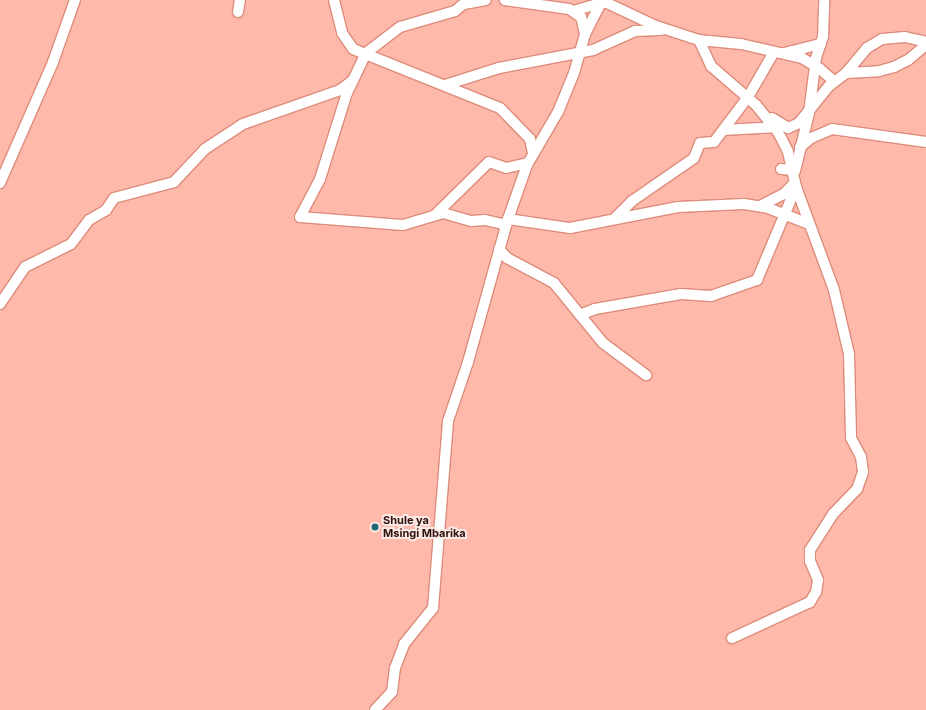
<!DOCTYPE html>
<html>
<head>
<meta charset="utf-8">
<style>
  body { margin:0 }
  #map { position:relative; width:926px; height:710px; overflow:hidden; background:#ffb9aa; font-family:Inter,sans-serif }
  div>[style] { position:absolute }
  .roads { filter:drop-shadow(1px 0 #de8b7a) drop-shadow(-1px 0 #de8b7a) drop-shadow(0 1px #de8b7a) drop-shadow(0 -1px #de8b7a) }
  .minor>* { height:10px; margin:-5px; padding:0 5px; transform-origin:5px; border-radius:5px; background:#fff }
  .dots>* { width:11px; height:11px; translate:-50% -50%; box-sizing:border-box; border:2px solid #fbe9e5; border-radius:50% }
  span { translate:-50% -50%; white-space:nowrap; text-align:center; line-height:1.15; -webkit-text-stroke:4px #fbe9e5; paint-order:stroke }
  .poi-label { font-size:11px; color:#30110b; font-weight:700 }
  .left { translate:0 -50%; text-align:left }
</style>
</head>
<body>
<div id="map">
  <div class="roads">
    <div class="minor">
      <div style="left:334px;top:0;width:34px;rotate:76deg"></div>
      <div style="left:342px;top:33px;width:19px;rotate:55deg"></div>
      <div style="left:353px;top:49px;width:158px;rotate:21.9deg"></div>
      <div style="left:500px;top:108px;width:43px;rotate:45.9deg"></div>
      <div style="left:530px;top:139px;width:14px;rotate:78deg"></div>
      <div style="left:464px;top:4px;width:22px;rotate:-10deg"></div>
      <div style="left:573px;top:11px;width:29px;rotate:-16deg"></div>
      <div style="left:601px;top:3px;width:6px"></div>
      <div style="left:607px;top:3px;width:54px;rotate:25.1deg"></div>
      <div style="left:656px;top:26px;width:45px;rotate:18deg"></div>
      <div style="left:699px;top:40px;width:29px;rotate:65deg"></div>
      <div style="left:711px;top:66px;width:60px;rotate:40.9deg"></div>
      <div style="left:756px;top:105px;width:35px;rotate:51deg"></div>
      <div style="left:778px;top:132px;width:22px;rotate:63deg"></div>
      <div style="left:788px;top:152px;width:36px;rotate:77deg"></div>
      <div style="left:796px;top:187px;width:110px;rotate:69.7deg"></div>
      <div style="left:834px;top:290px;width:66px;rotate:76.8deg"></div>
      <div style="left:849px;top:354px;width:84px;rotate:88.6deg"></div>
      <div style="left:851px;top:438px;width:21px;rotate:62deg"></div>
      <div style="left:861px;top:457px;width:15px;rotate:82deg"></div>
      <div style="left:863px;top:472px;width:18px;rotate:109deg"></div>
      <div style="left:857px;top:489px;width:35px;rotate:134deg"></div>
      <div style="left:833px;top:514px;width:43px;rotate:122.6deg"></div>
      <div style="left:810px;top:550px;width:11px;rotate:90deg"></div>
      <div style="left:810px;top:561px;width:21px;rotate:67deg"></div>
      <div style="left:818px;top:580px;width:12px;rotate:99deg"></div>
      <div style="left:816px;top:592px;width:12px;rotate:121deg"></div>
      <div style="left:810px;top:602px;width:86px;rotate:155.2deg"></div>
      <div style="left:238px;top:12px;width:12px;rotate:-81deg"></div>
      <div style="left:585px;top:34px;width:38px;rotate:-63deg"></div>
      <div style="left:699px;top:40px;width:42px;rotate:5.4deg"></div>
      <div style="left:741px;top:44px;width:63px;rotate:12.9deg"></div>
      <div style="left:802px;top:58px;width:21px;rotate:31deg"></div>
      <div style="left:820px;top:69px;width:18px;rotate:41deg"></div>
      <div style="left:784px;top:53px;width:38px;rotate:-14deg"></div>
      <div style="left:846px;top:73px;width:33px;rotate:-3deg"></div>
      <div style="left:879px;top:71px;width:16px;rotate:-15deg"></div>
      <div style="left:894px;top:67px;width:16px;rotate:-27deg"></div>
      <div style="left:908px;top:60px;width:23px;rotate:-40deg"></div>
      <div style="left:445px;top:85px;width:57px;rotate:-17.5deg"></div>
      <div style="left:499px;top:68px;width:96px;rotate:-10.8deg"></div>
      <div style="left:593px;top:50px;width:46px;rotate:-24.3deg"></div>
      <div style="left:635px;top:31px;width:26px;rotate:-2deg"></div>
      <div style="left:772px;top:118px;width:19px;rotate:32deg"></div>
      <div style="left:788px;top:128px;width:12px;rotate:-24deg"></div>
      <div style="left:799px;top:123px;width:48px;rotate:-51deg"></div>
      <div style="left:829px;top:86px;width:21px;rotate:-37deg"></div>
      <div style="left:846px;top:73px;width:33px;rotate:-50deg"></div>
      <div style="left:867px;top:48px;width:17px;rotate:-31deg"></div>
      <div style="left:882px;top:39px;width:23px;rotate:-5deg"></div>
      <div style="left:905px;top:37px;width:22px;rotate:13deg"></div>
      <div style="left:723px;top:130px;width:56px;rotate:-3.1deg"></div>
      <div style="left:800px;top:147px;width:14px;rotate:-39deg"></div>
      <div style="left:811px;top:138px;width:23px;rotate:-23deg"></div>
      <div style="left:832px;top:129px;width:95px;rotate:7.9deg"></div>
      <div style="left:781px;top:169px;width:12px;rotate:5deg"></div>
      <div style="left:795px;top:171px;width:60px;rotate:-76.4deg"></div>
      <div style="left:809px;top:113px;width:55px;rotate:-82.7deg"></div>
      <div style="left:816px;top:58px;width:22px;rotate:-72deg"></div>
      <div style="left:823px;top:37px;width:37px;rotate:-88deg"></div>
      <div style="left:0;top:183px;width:132px;rotate:-66.3deg"></div>
      <div style="left:53px;top:62px;width:66px;rotate:-70.5deg"></div>
      <div style="left:760px;top:206px;width:27px;rotate:-27deg"></div>
      <div style="left:784px;top:194px;width:16px;rotate:-47deg"></div>
      <div style="left:436px;top:214px;width:74px;rotate:-44.5deg"></div>
      <div style="left:489px;top:162px;width:18px;rotate:19deg"></div>
      <div style="left:506px;top:168px;width:22px;rotate:-13deg"></div>
      <div style="left:300px;top:217px;width:43px;rotate:-62.2deg"></div>
      <div style="left:320px;top:179px;width:90px;rotate:-72.6deg"></div>
      <div style="left:347px;top:93px;width:44px;rotate:-64.6deg"></div>
      <div style="left:366px;top:53px;width:43px;rotate:-37.4deg"></div>
      <div style="left:400px;top:27px;width:57px;rotate:-16.2deg"></div>
      <div style="left:455px;top:11px;width:17px;rotate:-40deg"></div>
      <div style="left:300px;top:217px;width:103px;rotate:4.4deg"></div>
      <div style="left:403px;top:225px;width:42px;rotate:-16.7deg"></div>
      <div style="left:443px;top:213px;width:29px;rotate:16deg"></div>
      <div style="left:471px;top:221px;width:14px;rotate:-4deg"></div>
      <div style="left:485px;top:220px;width:22px;rotate:13deg"></div>
      <div style="left:616px;top:217px;width:23px;rotate:-45deg"></div>
      <div style="left:632px;top:201px;width:75px;rotate:-34.7deg"></div>
      <div style="left:694px;top:158px;width:16px;rotate:-68deg"></div>
      <div style="left:700px;top:143px;width:14px;rotate:-4deg"></div>
      <div style="left:714px;top:142px;width:56px;rotate:-52.9deg"></div>
      <div style="left:748px;top:97px;width:52px;rotate:-60deg"></div>
      <div style="left:508px;top:219px;width:63px;rotate:8.3deg"></div>
      <div style="left:570px;top:228px;width:110px;rotate:-11deg"></div>
      <div style="left:678px;top:207px;width:66px;rotate:-2.6deg"></div>
      <div style="left:744px;top:204px;width:24px;rotate:9deg"></div>
      <div style="left:768px;top:208px;width:44px;rotate:21.3deg"></div>
      <div style="left:499px;top:249px;width:12px;rotate:48deg"></div>
      <div style="left:507px;top:258px;width:53px;rotate:28deg"></div>
      <div style="left:554px;top:283px;width:77px;rotate:50.8deg"></div>
      <div style="left:603px;top:343px;width:54px;rotate:36.7deg"></div>
      <div style="left:0;top:304px;width:45px;rotate:-56deg"></div>
      <div style="left:25px;top:267px;width:51px;rotate:-26.6deg"></div>
      <div style="left:71px;top:244px;width:30px;rotate:-53deg"></div>
      <div style="left:89px;top:220px;width:20px;rotate:-30deg"></div>
      <div style="left:106px;top:210px;width:14px;rotate:-56deg"></div>
      <div style="left:114px;top:198px;width:62px;rotate:-14.9deg"></div>
      <div style="left:174px;top:182px;width:45px;rotate:-46.8deg"></div>
      <div style="left:205px;top:149px;width:45px;rotate:-33.3deg"></div>
      <div style="left:243px;top:124px;width:103px;rotate:-19.3deg"></div>
      <div style="left:340px;top:90px;width:15px;rotate:-37deg"></div>
      <div style="left:580px;top:315px;width:16px;rotate:-22deg"></div>
      <div style="left:595px;top:309px;width:87px;rotate:-9.9deg"></div>
      <div style="left:681px;top:294px;width:30px;rotate:4deg"></div>
      <div style="left:711px;top:296px;width:49px;rotate:-19.2deg"></div>
      <div style="left:757px;top:280px;width:101px;rotate:-67.2deg"></div>
      <div style="left:375px;top:710px;width:25px;rotate:-47deg"></div>
      <div style="left:392px;top:692px;width:24px;rotate:-83deg"></div>
      <div style="left:395px;top:668px;width:26px;rotate:-69deg"></div>
      <div style="left:404px;top:644px;width:46px;rotate:-51.1deg"></div>
      <div style="left:433px;top:608px;width:188px;rotate:-85.4deg"></div>
      <div style="left:448px;top:421px;width:62px;rotate:-71.3deg"></div>
      <div style="left:468px;top:362px;width:148px;rotate:-74.4deg"></div>
      <div style="left:508px;top:219px;width:57px;rotate:-70.6deg"></div>
      <div style="left:527px;top:165px;width:61px;rotate:-59.7deg"></div>
      <div style="left:558px;top:112px;width:42px;rotate:-67.7deg"></div>
      <div style="left:574px;top:73px;width:41px;rotate:-74.2deg"></div>
      <div style="left:585px;top:34px;width:17px;rotate:-103deg"></div>
      <div style="left:581px;top:17px;width:14px;rotate:-146deg"></div>
      <div style="left:569px;top:9px;width:65px;rotate:-172deg"></div>
    </div>
  </div>
  <div class="dots">
    <div style="left:375px;top:527px;background:#1f6875"></div>
  </div>
  <div class="poi-label">
    <span class="left" style="left:383px;top:527px">Shule ya<br>Msingi Mbarika</span>
  </div>
</div>
</body>
</html>
